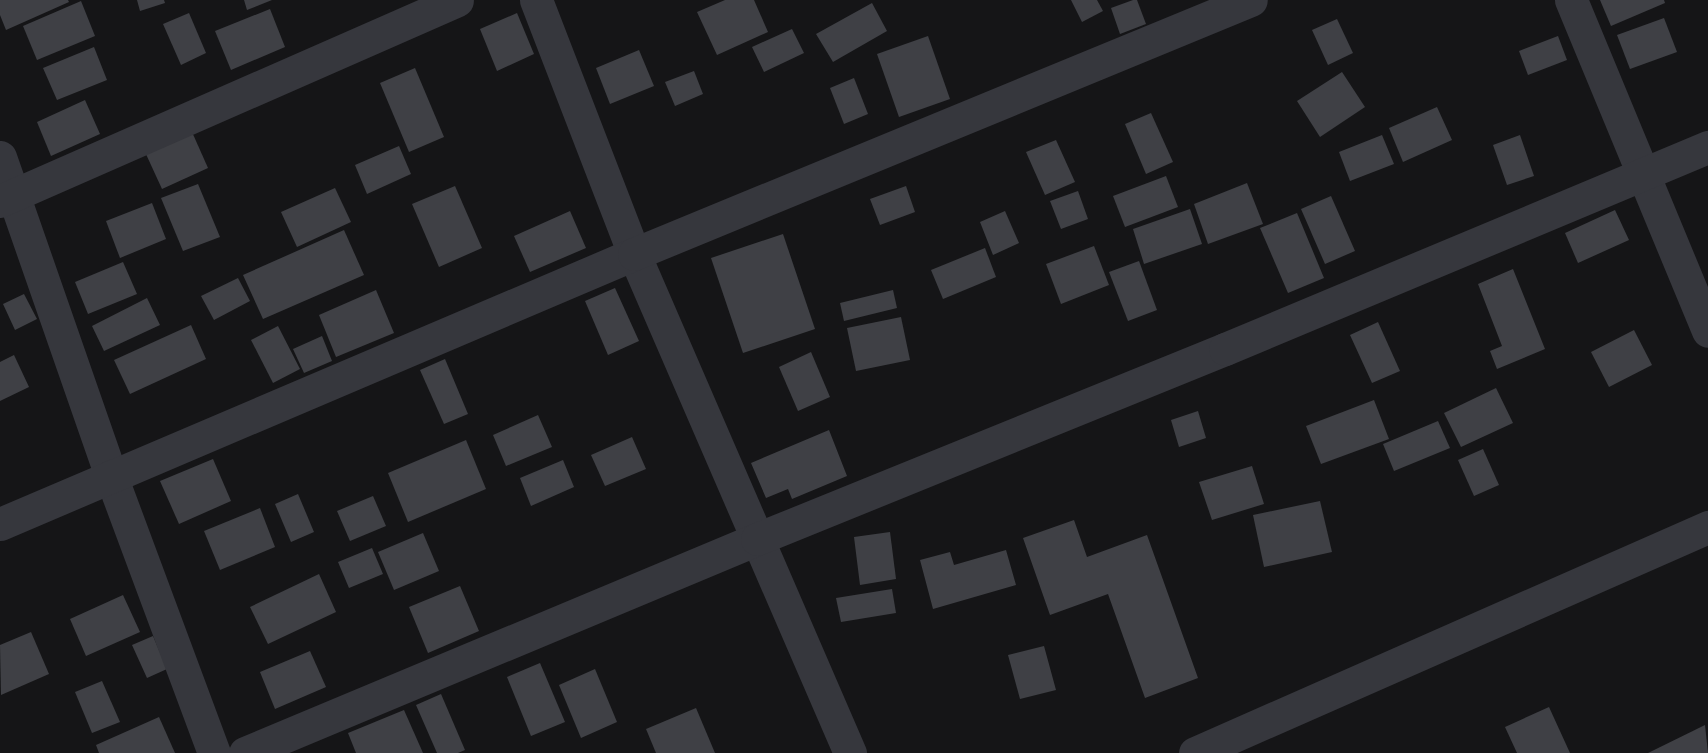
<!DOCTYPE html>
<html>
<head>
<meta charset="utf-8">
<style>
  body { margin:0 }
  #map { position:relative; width:1708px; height:753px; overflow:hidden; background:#151517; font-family:"PT Sans Narrow",sans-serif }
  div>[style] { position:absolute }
  .building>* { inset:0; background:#3f4045 }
  .minor>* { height:33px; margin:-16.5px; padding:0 16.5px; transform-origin:16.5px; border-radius:16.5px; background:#36373d }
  span { translate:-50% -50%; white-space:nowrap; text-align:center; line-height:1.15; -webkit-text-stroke:5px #101012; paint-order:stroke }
</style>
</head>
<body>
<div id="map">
  <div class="building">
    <div style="clip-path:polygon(0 0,68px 0,69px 2px,6px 30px,0 15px)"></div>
    <div style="clip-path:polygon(137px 0,164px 0,165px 3px,140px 11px)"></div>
    <div style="clip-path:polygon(244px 0,272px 0,247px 10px)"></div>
    <div style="clip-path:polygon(725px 0,754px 0,768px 32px,717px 55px,697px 12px)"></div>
    <div style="clip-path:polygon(1071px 0,1097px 0,1103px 11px,1082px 22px)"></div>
    <div style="clip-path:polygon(1133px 0,1137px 0,1146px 24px,1120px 34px,1111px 8px)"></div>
    <div style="clip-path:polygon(1600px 0,1664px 0,1665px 3px,1611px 26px)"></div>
    <div style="clip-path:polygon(81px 1px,95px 36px,37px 60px,23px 26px)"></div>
    <div style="clip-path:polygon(872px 3px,887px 31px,833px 62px,816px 34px)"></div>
    <div style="clip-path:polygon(270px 9px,285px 47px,231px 70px,215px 31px)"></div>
    <div style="clip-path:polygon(189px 13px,206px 53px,181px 65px,163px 24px)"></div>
    <div style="clip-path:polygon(517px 13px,534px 54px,497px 71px,480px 29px)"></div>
    <div style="clip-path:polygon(1664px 18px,1677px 52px,1630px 69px,1617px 35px)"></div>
    <div style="clip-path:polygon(1337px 19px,1353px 53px,1328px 65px,1312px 30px)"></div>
    <div style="clip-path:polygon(792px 29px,804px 53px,764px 72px,752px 47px)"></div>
    <div style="clip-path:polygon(928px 36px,950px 99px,899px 117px,877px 54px)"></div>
    <div style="clip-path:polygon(1558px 36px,1567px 60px,1528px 75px,1519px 51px)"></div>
    <div style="clip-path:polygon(94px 47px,107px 80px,57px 100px,43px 68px)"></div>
    <div style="clip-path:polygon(639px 50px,654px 86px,610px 104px,596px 68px)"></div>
    <div style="clip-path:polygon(415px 68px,444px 137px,409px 152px,380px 83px)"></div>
    <div style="clip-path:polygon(694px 71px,703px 94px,675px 106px,665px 82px)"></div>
    <div style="clip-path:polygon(1342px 72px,1365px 107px,1320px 137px,1297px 101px)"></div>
    <div style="clip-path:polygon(854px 78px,868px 114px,844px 124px,830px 88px)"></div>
    <div style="clip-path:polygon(85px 100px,100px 134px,51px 156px,37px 122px)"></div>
    <div style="clip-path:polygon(1437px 107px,1452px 140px,1403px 162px,1389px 128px)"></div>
    <div style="clip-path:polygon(1151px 113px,1173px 162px,1146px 174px,1125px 124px)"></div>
    <div style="clip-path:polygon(192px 132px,208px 168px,162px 189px,145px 152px)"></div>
    <div style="clip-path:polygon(1382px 135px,1394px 164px,1350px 181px,1339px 152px)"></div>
    <div style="clip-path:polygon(1520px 135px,1534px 176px,1507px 185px,1493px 145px)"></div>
    <div style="clip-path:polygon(1056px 140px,1075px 182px,1045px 195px,1026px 152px)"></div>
    <div style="clip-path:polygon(399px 146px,411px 174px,367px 194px,355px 165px)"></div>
    <div style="clip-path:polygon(1166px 176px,1178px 207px,1125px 227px,1113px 196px)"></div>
    <div style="clip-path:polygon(1247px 183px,1263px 224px,1208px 244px,1194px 204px)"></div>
    <div style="clip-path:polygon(198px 184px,220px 237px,183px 251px,161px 198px)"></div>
    <div style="clip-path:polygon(455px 186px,482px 248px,439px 267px,412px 204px)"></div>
    <div style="clip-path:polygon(906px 186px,915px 212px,880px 225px,870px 199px)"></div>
    <div style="clip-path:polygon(335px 188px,351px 222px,297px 247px,281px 212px)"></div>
    <div style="clip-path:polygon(1078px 191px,1088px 219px,1061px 229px,1050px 201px)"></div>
    <div style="clip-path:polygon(1331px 196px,1355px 251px,1325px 264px,1301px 209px)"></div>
    <div style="clip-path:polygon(152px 203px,166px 239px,120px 258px,106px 221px)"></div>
    <div style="clip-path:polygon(1190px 209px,1202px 244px,1144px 264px,1133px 229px)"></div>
    <div style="clip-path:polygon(1615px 210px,1629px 240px,1578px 263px,1565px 233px)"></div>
    <div style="clip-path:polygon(570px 211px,586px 248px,530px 272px,514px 236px)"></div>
    <div style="clip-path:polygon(1005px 211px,1019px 243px,993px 255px,980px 222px)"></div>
    <div style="clip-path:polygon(1297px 213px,1324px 278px,1288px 293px,1260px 228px)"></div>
    <div style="clip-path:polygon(344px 230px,364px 275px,263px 319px,243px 275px)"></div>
    <div style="clip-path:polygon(783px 234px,815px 329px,743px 353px,711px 258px)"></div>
    <div style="clip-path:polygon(1094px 246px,1109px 285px,1061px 304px,1046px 264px)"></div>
    <div style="clip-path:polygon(985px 248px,996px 277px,943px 299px,931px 270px)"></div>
    <div style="clip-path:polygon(1139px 261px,1157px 310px,1128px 321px,1109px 272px)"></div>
    <div style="clip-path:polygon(123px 262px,137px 294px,88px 314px,75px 282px)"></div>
    <div style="clip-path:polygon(1513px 269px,1545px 349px,1497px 369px,1490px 351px,1502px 346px,1478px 284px)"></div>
    <div style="clip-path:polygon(238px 278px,250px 301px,214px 320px,201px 296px)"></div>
    <div style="clip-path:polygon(615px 288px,639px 341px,608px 355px,585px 301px)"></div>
    <div style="clip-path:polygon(376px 290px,394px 333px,336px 357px,319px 315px)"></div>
    <div style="clip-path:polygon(893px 290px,897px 308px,844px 321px,840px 303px)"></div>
    <div style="clip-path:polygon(24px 294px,37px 319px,15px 330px,3px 304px)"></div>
    <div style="clip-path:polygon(147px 298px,160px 325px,104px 351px,92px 326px)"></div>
    <div style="clip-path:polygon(901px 317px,910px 360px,856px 371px,847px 328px)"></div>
    <div style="clip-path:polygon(1378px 322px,1400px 371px,1372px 383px,1350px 335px)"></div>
    <div style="clip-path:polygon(191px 325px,206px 359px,130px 394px,114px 360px)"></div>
    <div style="clip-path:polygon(278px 326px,300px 369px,273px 383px,251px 340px)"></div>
    <div style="clip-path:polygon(1634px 330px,1652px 365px,1609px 387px,1591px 352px)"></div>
    <div style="clip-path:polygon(322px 336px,332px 361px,304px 373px,293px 349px)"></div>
    <div style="clip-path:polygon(811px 352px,830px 397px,798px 411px,779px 367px)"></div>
    <div style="clip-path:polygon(14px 355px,29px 387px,0 401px,0 362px)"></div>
    <div style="clip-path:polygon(445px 359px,468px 414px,444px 424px,420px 370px)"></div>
    <div style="clip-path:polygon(1496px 388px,1513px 423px,1461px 447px,1444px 413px)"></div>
    <div style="clip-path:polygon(1374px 400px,1389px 439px,1321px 464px,1306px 426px)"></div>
    <div style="clip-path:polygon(1198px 411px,1206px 438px,1179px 447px,1171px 420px)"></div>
    <div style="clip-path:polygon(538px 415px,552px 447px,506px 466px,493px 435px)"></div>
    <div style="clip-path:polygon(1438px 421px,1450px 448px,1394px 471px,1383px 444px)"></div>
    <div style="clip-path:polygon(829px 430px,847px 476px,792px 499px,788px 489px,766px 498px,751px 463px)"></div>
    <div style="clip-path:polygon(632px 437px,646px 469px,605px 486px,591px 455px)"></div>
    <div style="clip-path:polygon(466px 440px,486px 489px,408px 522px,388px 473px)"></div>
    <div style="clip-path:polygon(1483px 449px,1499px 485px,1474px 496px,1458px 460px)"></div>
    <div style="clip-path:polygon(213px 459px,231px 501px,179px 524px,160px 481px)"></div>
    <div style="clip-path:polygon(563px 460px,574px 487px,531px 506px,520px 478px)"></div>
    <div style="clip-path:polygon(1252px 466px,1264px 504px,1212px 520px,1199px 482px)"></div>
    <div style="clip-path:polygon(298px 494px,314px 532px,291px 542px,275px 504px)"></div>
    <div style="clip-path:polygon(373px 496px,386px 526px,350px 541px,337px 511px)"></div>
    <div style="clip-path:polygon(1320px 501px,1332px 552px,1264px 567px,1253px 515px)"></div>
    <div style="clip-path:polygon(260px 508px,275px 547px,220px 570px,204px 531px)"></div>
    <div style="clip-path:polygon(1074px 520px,1087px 557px,1147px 535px,1198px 678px,1145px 698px,1108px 594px,1050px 615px,1023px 538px)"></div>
    <div style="clip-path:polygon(890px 532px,896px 579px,860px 585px,854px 537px)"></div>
    <div style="clip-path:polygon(423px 533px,439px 571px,394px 590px,378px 552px)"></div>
    <div style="clip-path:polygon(372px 548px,383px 574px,349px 588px,338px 562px)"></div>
    <div style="clip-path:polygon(1006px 550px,1016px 585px,933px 609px,920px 560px,950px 552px,954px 565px)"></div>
    <div style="clip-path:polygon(319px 574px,336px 612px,268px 644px,250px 607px)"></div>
    <div style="clip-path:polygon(460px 586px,479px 631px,428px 653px,409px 607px)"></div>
    <div style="clip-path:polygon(892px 589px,896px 613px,841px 622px,836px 598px)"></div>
    <div style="clip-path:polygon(123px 595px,140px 632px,86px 656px,70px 619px)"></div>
    <div style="clip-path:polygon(31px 632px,49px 674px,1px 695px,0 645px)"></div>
    <div style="clip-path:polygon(153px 636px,167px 669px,147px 678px,132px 645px)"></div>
    <div style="clip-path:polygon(1044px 646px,1056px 690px,1020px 699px,1008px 655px)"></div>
    <div style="clip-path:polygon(310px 651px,326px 687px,275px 709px,260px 672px)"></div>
    <div style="clip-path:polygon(540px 663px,565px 722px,531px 736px,507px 677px)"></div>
    <div style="clip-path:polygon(595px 669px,617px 722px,581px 738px,559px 685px)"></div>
    <div style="clip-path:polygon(102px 681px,120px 722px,92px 733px,75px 692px)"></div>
    <div style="clip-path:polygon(441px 694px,465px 750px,458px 753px,437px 753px,416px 705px)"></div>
    <div style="clip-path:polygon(1549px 707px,1570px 753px,1517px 753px,1505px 727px)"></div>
    <div style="clip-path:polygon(696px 708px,715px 753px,656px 753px,646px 729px)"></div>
    <div style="clip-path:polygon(404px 710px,423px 753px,356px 753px,348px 733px)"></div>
    <div style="clip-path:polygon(159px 717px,175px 753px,99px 753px,96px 745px)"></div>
    <div style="clip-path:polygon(1705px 725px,1708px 753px,1648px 753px)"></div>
  </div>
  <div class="minor">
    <div style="left:536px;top:0;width:272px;rotate:68.9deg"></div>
    <div style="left:634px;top:254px;width:544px;rotate:66.59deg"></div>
    <div style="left:1571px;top:0;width:358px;rotate:67.5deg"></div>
    <div style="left:0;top:157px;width:338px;rotate:70.8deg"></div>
    <div style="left:111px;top:476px;width:296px;rotate:69.6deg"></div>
    <div style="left:0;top:201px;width:499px;rotate:-23.7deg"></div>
    <div style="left:0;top:524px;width:689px;rotate:-23.07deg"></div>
    <div style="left:634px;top:254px;width:667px;rotate:-22.38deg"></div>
    <div style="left:245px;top:753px;width:555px;rotate:-22.68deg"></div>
    <div style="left:757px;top:539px;width:505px;rotate:-22.1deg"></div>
    <div style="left:1225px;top:349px;width:524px;rotate:-22.7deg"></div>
    <div style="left:1195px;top:753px;width:561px;rotate:-23.78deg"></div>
  </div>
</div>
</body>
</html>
